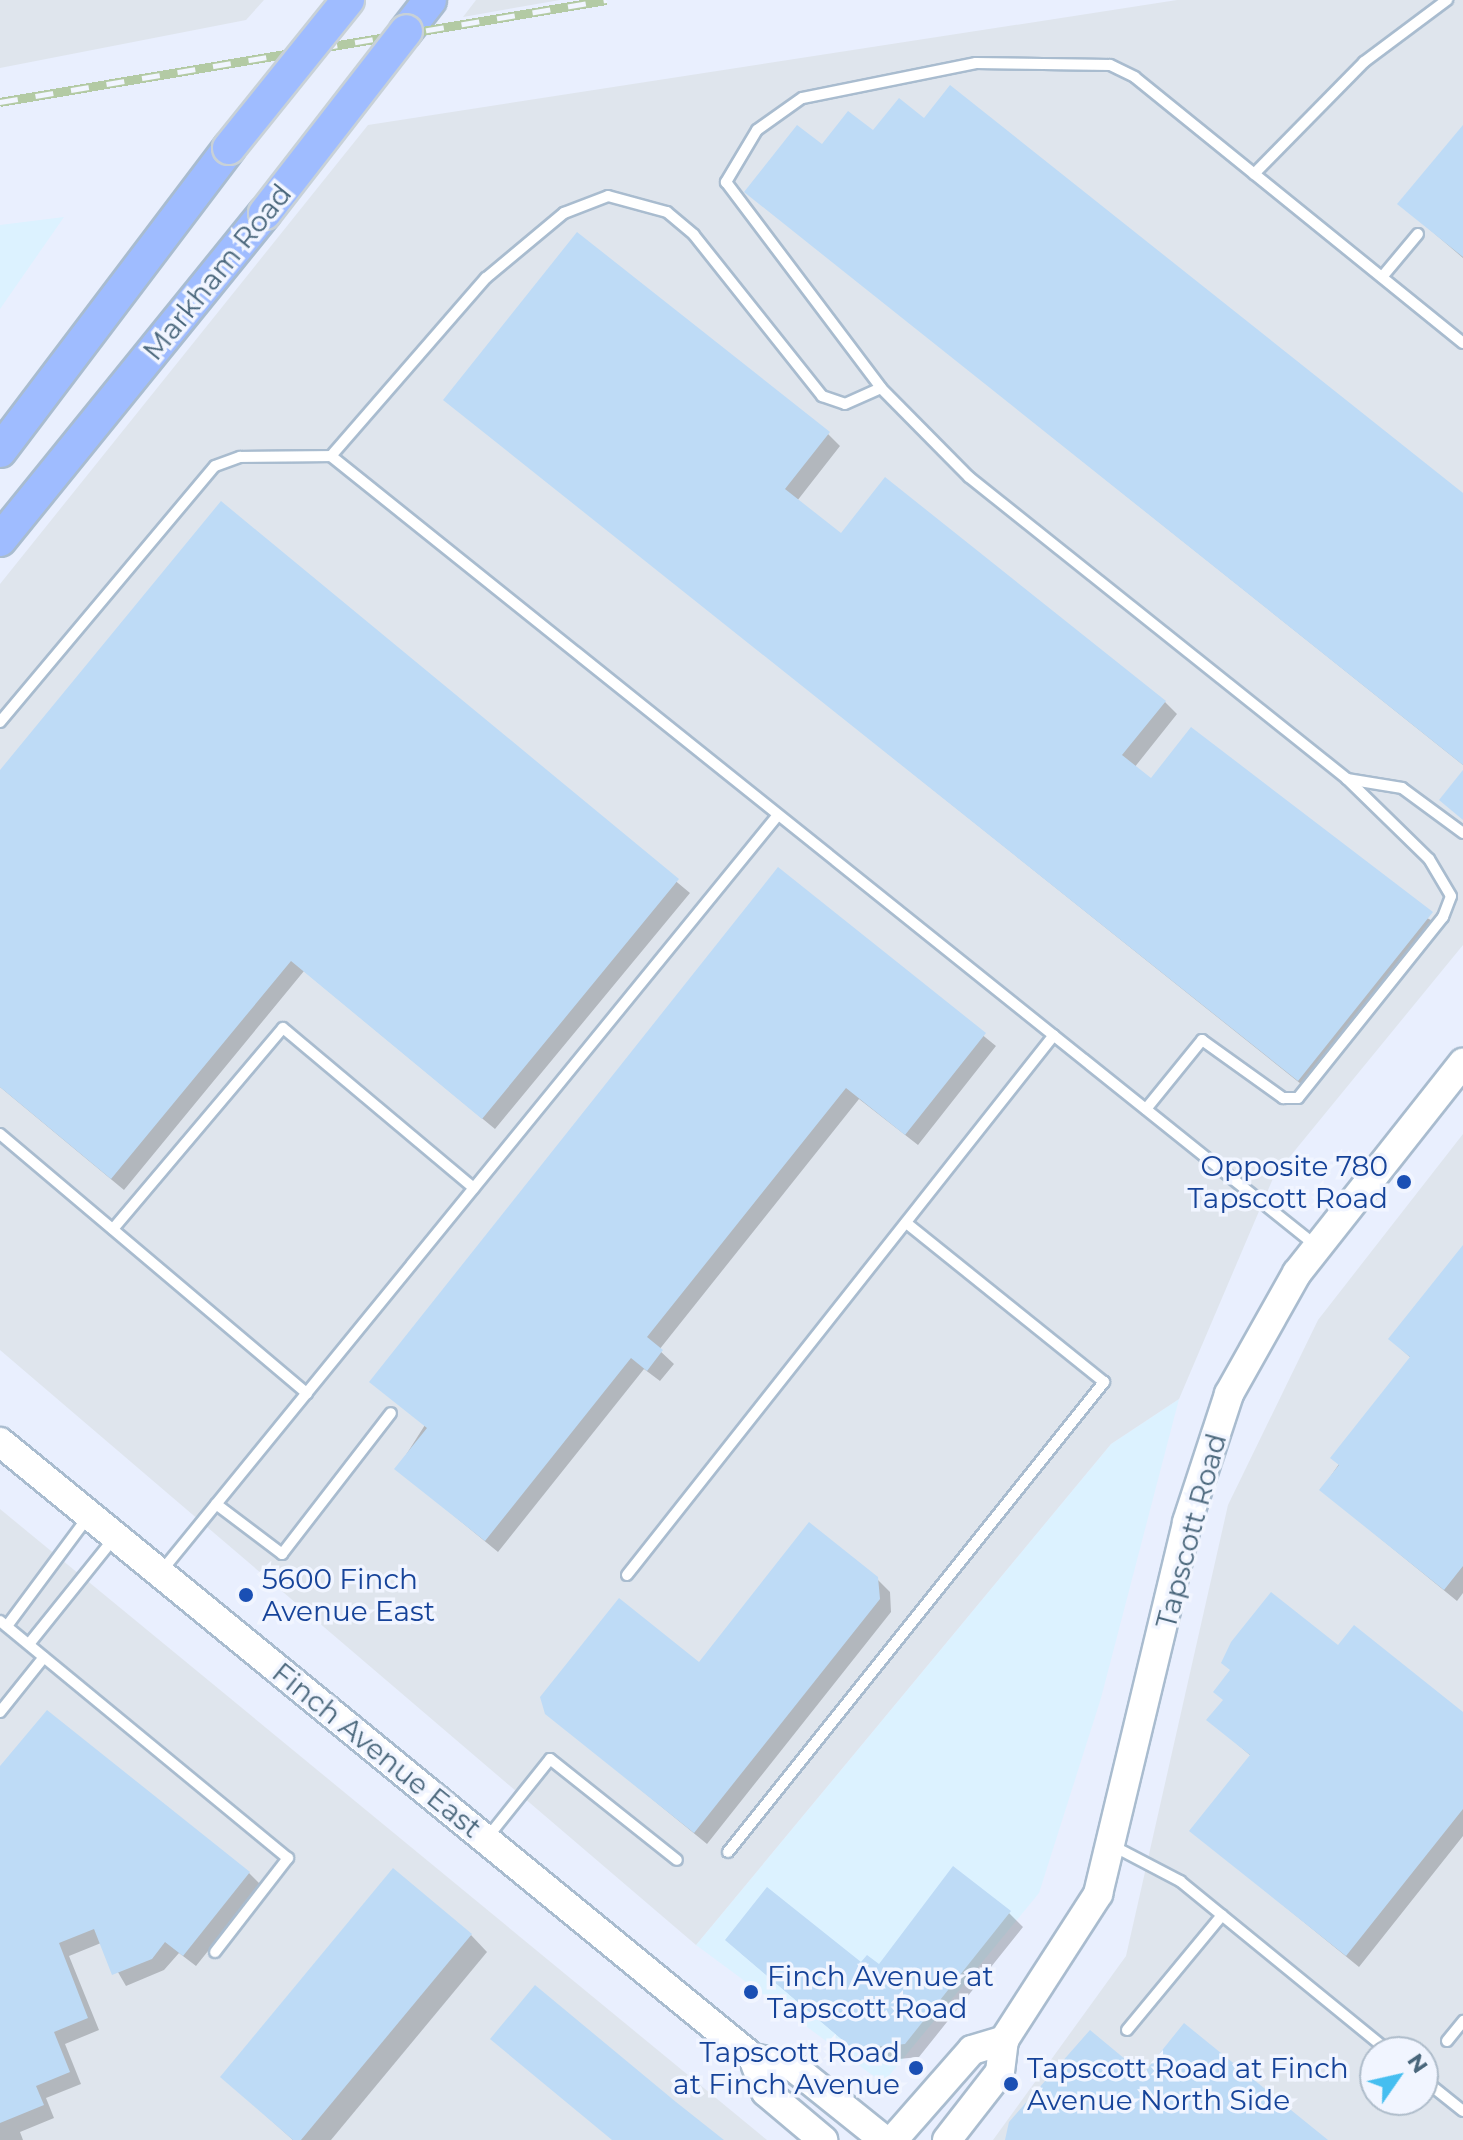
<!DOCTYPE html>
<html>
<head>
<meta charset="utf-8">
<style>
  body { margin:0 }
  #map { position:relative; width:1463px; height:2140px; overflow:hidden; background:#e9effe; font-family:Montserrat,sans-serif }
  div>[style] { position:absolute }
  .commercial>* { inset:0; background:#dcf2ff }
  .industrial>* { inset:0; background:#dfe5ed }
  .shadow>* { inset:0; background:#0003 }
  .building>* { inset:0; background:#bedbf6 }
  .roads { filter:drop-shadow(2px 0 #a9bccf) drop-shadow(-2px 0 #a9bccf) drop-shadow(0 2px #a9bccf) drop-shadow(0 -2px #a9bccf) }
  .lane>* { height:10px; margin:-5px; padding:0 5px; transform-origin:5px; border-radius:5px; background:#fff }
  .secondary>* { height:28px; margin:-14px; padding:0 14px; transform-origin:14px; border-radius:14px; background:#fff }
  .primary>* { height:32px; margin:-16px; padding:0 16px; transform-origin:16px; border-radius:16px; background:#9fbcff }
  .rail>* { height:9px; margin-top:-4.5px; transform-origin:0; background:repeating-linear-gradient(90deg,#f1f5ff 0 18px,#b3caa4 0 36px); box-sizing:border-box; border-block:2px solid #b3caa4 }
  .bridges { filter:drop-shadow(2px 0 #c8d1d7) drop-shadow(-2px 0 #c8d1d7) drop-shadow(0 2px #c8d1d7) drop-shadow(0 -2px #c8d1d7) }
  .primary-bridge>* { height:32px; margin:-16px; padding:0 16px; transform-origin:16px; border-radius:16px; background:#9fbcff }
  .dots>* { width:22px; height:22px; translate:-50% -50%; box-sizing:border-box; border:4px solid #f1f5ff; border-radius:50% }
  span { translate:-50% -50%; white-space:nowrap; text-align:center; line-height:1.15; -webkit-text-stroke:7px #f1f5ff; paint-order:stroke }
  .street-label { font-size:28px; color:#49667b }
  .transit-label { font-size:28px; color:#164399 }
  .right { translate:-100% -50%; text-align:right }
  .left { translate:0 -50%; text-align:left }
  .north { position:absolute; left:1359px; top:2036px; width:80px; height:80px; box-sizing:border-box; background:#f1f5ff; border:2px solid #aebcca; border-radius:50%; rotate:56deg; font-size:22px; font-weight:700; line-height:32px; text-align:center; color:#49667b }
  .north::after { content:''; display:block; margin:auto; width:28px; height:36px; background:#45bef0; clip-path:polygon(50% 0,100% 100%,50% 72%,0 100%) }
</style>
</head>
<body>
<div id="map">
  <div class="commercial">
    <div style="clip-path:polygon(64px 217px,0 309px,0 225px)"></div>
    <div style="clip-path:polygon(1179px 1399px,1101px 1698px,1039px 1893px,883px 2083px,696px 1945px,1111px 1444px)"></div>
  </div>
  <div class="industrial">
    <div style="clip-path:polygon(0 0,264px 0,246px 20px,0 68px)"></div>
    <div style="clip-path:polygon(476px 0,560px 0,463px 17px)"></div>
    <div style="clip-path:polygon(1177px 0,1463px 0,1463px 945px,1274px 1176px,1179px 1399px,1111px 1444px,696px 1945px,0 1350px,0 584px,368px 125px)"></div>
    <div style="clip-path:polygon(evenodd,1463px 1134px,1463px 2140px,993px 2140px,1126px 1956px,1228px 1505px,1318px 1320px,1463px 1134px,1375px 2052px,1423px 2052px,1423px 2100px,1375px 2100px,1375px 2052px)"></div>
    <div style="clip-path:polygon(0 1509px,767px 2140px,0 2140px)"></div>
  </div>
  <div class="shadow">
    <div style="clip-path:polygon(924px 121px,1463px 495px,1463px 765px,746px 192px,822px 147px)"></div>
    <div style="clip-path:polygon(1463px 128px,1463px 258px,1400px 204px)"></div>
    <div style="clip-path:polygon(446px 400px,828px 434px,840px 446px,797px 501px,841px 536px,1165px 702px,1177px 714px,1134px 768px,1151px 781px,1443px 926px,1311px 1092px)"></div>
    <div style="clip-path:polygon(222px 504px,690px 893px,495px 1129px,304px 971px,124px 1190px,0 1087px,0 773px)"></div>
    <div style="clip-path:polygon(778px 870px,996px 1046px,918px 1145px,859px 1099px,659px 1350px,674px 1364px,660px 1381px,644px 1369px,498px 1552px,397px 1469px)"></div>
    <div style="clip-path:polygon(1463px 1248px,1463px 1593px,1457px 1601px,1321px 1490px,1412px 1359px,1390px 1339px)"></div>
    <div style="clip-path:polygon(877px 1579px,890px 1592px,891px 1612px,707px 1844px,547px 1713px,699px 1664px)"></div>
    <div style="clip-path:polygon(1338px 1648px,1463px 1714px,1463px 1836px,1359px 1967px,1192px 1831px,1251px 1756px,1209px 1720px)"></div>
    <div style="clip-path:polygon(0 1770px,249px 1873px,261px 1885px,196px 1966px,179px 1953px,164px 1970px,126px 1986px,101px 1943px,69px 1956px,99px 2030px,65px 2044px,81px 2084px,46px 2098px,54px 2118px,20px 2132px,23px 2140px,0 2140px)"></div>
    <div style="clip-path:polygon(1009px 1913px,1023px 1927px,919px 2057px,869px 2062px,741px 1953px,879px 1967px)"></div>
    <div style="clip-path:polygon(471px 1935px,487px 1952px,331px 2140px,293px 2140px,223px 2077px)"></div>
    <div style="clip-path:polygon(1090px 2033px,1143px 2077px,1325px 2140px,1011px 2140px,1009px 2125px)"></div>
  </div>
  <div class="building">
    <div style="clip-path:polygon(950px 85px,1463px 493px,1463px 765px,744px 192px,797px 125px,822px 144px,848px 111px,873px 130px,899px 98px,924px 118px)"></div>
    <div style="clip-path:polygon(1463px 125px,1463px 257px,1397px 204px)"></div>
    <div style="clip-path:polygon(577px 232px,830px 432px,785px 489px,841px 533px,885px 477px,1166px 701px,1122px 755px,1151px 778px,1191px 727px,1433px 912px,1298px 1081px,443px 400px)"></div>
    <div style="clip-path:polygon(221px 501px,679px 879px,482px 1119px,291px 961px,111px 1179px,0 1087px,0 770px)"></div>
    <div style="clip-path:polygon(1463px 770px,1463px 820px,1439px 800px)"></div>
    <div style="clip-path:polygon(778px 867px,986px 1033px,905px 1135px,846px 1088px,647px 1337px,663px 1350px,647px 1371px,631px 1358px,485px 1541px,394px 1469px,427px 1428px,369px 1382px)"></div>
    <div style="clip-path:polygon(1463px 1245px,1463px 1566px,1444px 1590px,1319px 1490px,1339px 1465px,1330px 1458px,1410px 1357px,1388px 1339px)"></div>
    <div style="clip-path:polygon(809px 1522px,878px 1577px,880px 1599px,694px 1833px,545px 1714px,540px 1697px,619px 1598px,699px 1662px)"></div>
    <div style="clip-path:polygon(1271px 1592px,1338px 1645px,1354px 1625px,1463px 1712px,1463px 1809px,1346px 1956px,1189px 1831px,1250px 1755px,1206px 1720px,1223px 1700px,1213px 1692px,1230px 1670px,1221px 1663px,1231px 1642px)"></div>
    <div style="clip-path:polygon(47px 1710px,250px 1872px,183px 1956px,165px 1942px,152px 1959px,112px 1975px,94px 1929px,59px 1943px,88px 2018px,54px 2032px,70px 2072px,36px 2086px,44px 2105px,0 2123px,0 1766px)"></div>
    <div style="clip-path:polygon(953px 1866px,1011px 1911px,905px 2044px,853px 2049px,725px 1940px,767px 1887px,861px 1962px,867px 1955px,879px 1964px)"></div>
    <div style="clip-path:polygon(393px 1868px,472px 1934px,301px 2140px,293px 2140px,220px 2077px)"></div>
    <div style="clip-path:polygon(535px 1985px,676px 2102px,724px 2140px,612px 2140px,490px 2039px)"></div>
    <div style="clip-path:polygon(1184px 2023px,1328px 2140px,1005px 2140px,1009px 2122px,1090px 2030px,1143px 2074px)"></div>
  </div>
  <div class="roads">
    <div class="lane">
      <div style="left:1254px;top:174px;width:157px;rotate:-45.5deg"></div>
      <div style="left:1364px;top:62px;width:104px;rotate:-36.8deg"></div>
      <div style="left:1382px;top:277px;width:56px;rotate:-50.1deg"></div>
      <div style="left:1463px;top:343px;width:422px;rotate:-141deg"></div>
      <div style="left:1135px;top:77px;width:28px;rotate:-154deg"></div>
      <div style="left:1110px;top:65px;width:134px;rotate:-179.1deg"></div>
      <div style="left:976px;top:63px;width:177px;rotate:168.6deg"></div>
      <div style="left:802px;top:98px;width:55px;rotate:144.6deg"></div>
      <div style="left:757px;top:130px;width:61px;rotate:120.8deg"></div>
      <div style="left:726px;top:182px;width:258px;rotate:53deg"></div>
      <div style="left:881px;top:388px;width:125px;rotate:45.3deg"></div>
      <div style="left:969px;top:477px;width:484px;rotate:38.6deg"></div>
      <div style="left:1347px;top:779px;width:56px;rotate:9.3deg"></div>
      <div style="left:1402px;top:788px;width:76px;rotate:36.4deg"></div>
      <div style="left:331px;top:456px;width:236px;rotate:-49deg"></div>
      <div style="left:486px;top:278px;width:102px;rotate:-39.8deg"></div>
      <div style="left:564px;top:213px;width:47px;rotate:-21.1deg"></div>
      <div style="left:608px;top:196px;width:61px;rotate:15.2deg"></div>
      <div style="left:667px;top:212px;width:35px;rotate:40deg"></div>
      <div style="left:694px;top:235px;width:206px;rotate:51.5deg"></div>
      <div style="left:822px;top:396px;width:24px;rotate:19deg"></div>
      <div style="left:845px;top:404px;width:39px;rotate:-24deg"></div>
      <div style="left:0;top:722px;width:334px;rotate:-50deg"></div>
      <div style="left:215px;top:466px;width:27px;rotate:-20deg"></div>
      <div style="left:240px;top:457px;width:91px;rotate:-0.6deg"></div>
      <div style="left:331px;top:456px;width:1261px;rotate:38.72deg"></div>
      <div style="left:1146px;top:1109px;width:89px;rotate:-50.9deg"></div>
      <div style="left:1202px;top:1040px;width:100px;rotate:35.6deg"></div>
      <div style="left:1283px;top:1098px;width:15px"></div>
      <div style="left:1298px;top:1098px;width:232px;rotate:-51.3deg"></div>
      <div style="left:1443px;top:917px;width:22px;rotate:-69deg"></div>
      <div style="left:1451px;top:896px;width:43px;rotate:-120.7deg"></div>
      <div style="left:1429px;top:859px;width:115px;rotate:-135.7deg"></div>
      <div style="left:0;top:1134px;width:402px;rotate:40.2deg"></div>
      <div style="left:113px;top:1229px;width:263px;rotate:-49.8deg"></div>
      <div style="left:283px;top:1028px;width:249px;rotate:40deg"></div>
      <div style="left:216px;top:1504px;width:83px;rotate:37.1deg"></div>
      <div style="left:282px;top:1554px;width:178px;rotate:-52.3deg"></div>
      <div style="left:160px;top:1573px;width:978px;rotate:-50.81deg"></div>
      <div style="left:627px;top:1575px;width:688px;rotate:-51.67deg"></div>
      <div style="left:0;top:1621px;width:373px;rotate:39.5deg"></div>
      <div style="left:288px;top:1858px;width:119px;rotate:127.8deg"></div>
      <div style="left:7px;top:1626px;width:136px;rotate:-53.4deg"></div>
      <div style="left:29px;top:1644px;width:137px;rotate:-51.2deg"></div>
      <div style="left:0;top:1712px;width:70px;rotate:-51.3deg"></div>
      <div style="left:487px;top:1838px;width:101px;rotate:-51.4deg"></div>
      <div style="left:550px;top:1759px;width:162px;rotate:38.5deg"></div>
      <div style="left:1113px;top:1846px;width:76px;rotate:27.6deg"></div>
      <div style="left:1180px;top:1881px;width:271px;rotate:39.2deg"></div>
      <div style="left:728px;top:1852px;width:602px;rotate:-51.34deg"></div>
      <div style="left:1104px;top:1382px;width:254px;rotate:-141.2deg"></div>
      <div style="left:1127px;top:2030px;width:149px;rotate:-50.4deg"></div>
      <div style="left:1447px;top:2041px;width:26px;rotate:-51deg"></div>
      <div style="left:1423px;top:2079px;width:51px;rotate:38.7deg"></div>
    </div>
    <div class="secondary">
      <div style="left:0;top:1442px;width:973px;rotate:39.29deg"></div>
      <div style="left:753px;top:2058px;width:40px;rotate:12deg"></div>
      <div style="left:792px;top:2066px;width:118px;rotate:38.8deg"></div>
      <div style="left:753px;top:2058px;width:36px;rotate:69deg"></div>
      <div style="left:766px;top:2092px;width:75px;rotate:40.1deg"></div>
      <div style="left:893px;top:2140px;width:120px;rotate:-48.7deg"></div>
      <div style="left:972px;top:2050px;width:34px;rotate:-17deg"></div>
      <div style="left:947px;top:2140px;width:86px;rotate:-52.1deg"></div>
      <div style="left:1000px;top:2072px;width:32px;rotate:-83deg"></div>
      <div style="left:1004px;top:2040px;width:174px;rotate:-57.2deg"></div>
      <div style="left:1098px;top:1894px;width:382px;rotate:-76.5deg"></div>
      <div style="left:1187px;top:1522px;width:135px;rotate:-71.8deg"></div>
      <div style="left:1229px;top:1394px;width:139px;rotate:-60.7deg"></div>
      <div style="left:1297px;top:1273px;width:268px;rotate:-51.7deg"></div>
    </div>
    <div class="primary">
      <div style="left:406px;top:31px;width:39px;rotate:-52deg"></div>
      <div style="left:0;top:451px;width:380px;rotate:-52.9deg"></div>
      <div style="left:0;top:540px;width:421px;rotate:-51deg"></div>
    </div>
  </div>
  <div class="rail">
    <div style="left:0;top:102px;width:615px;rotate:-9.55deg"></div>
  </div>
  <div class="bridges">
    <div class="primary-bridge">
      <div style="left:229px;top:148px;width:190px;rotate:-51.2deg"></div>
      <div style="left:265px;top:213px;width:230px;rotate:-52.2deg"></div>
    </div>
  </div>
  <div class="dots">
    <div style="left:1404px;top:1182px;background:#1a4fb4"></div>
    <div style="left:246px;top:1595px;background:#1a4fb4"></div>
    <div style="left:751px;top:1992px;background:#1a4fb4"></div>
    <div style="left:916px;top:2068px;background:#1a4fb4"></div>
    <div style="left:1011px;top:2084px;background:#1a4fb4"></div>
  </div>
  <div class="street-label">
    <span style="left:217px;top:272px;rotate:-51deg">Markham Road</span>
    <span style="left:1191px;top:1531px;rotate:-75deg">Tapscott Road</span>
    <span style="left:377px;top:1750px;rotate:39deg">Finch Avenue East</span>
  </div>
  <div class="transit-label">
    <span class="right" style="left:1388px;top:1182px">Opposite 780<br>Tapscott Road</span>
    <span class="left" style="left:262px;top:1595px">5600 Finch<br>Avenue East</span>
    <span class="left" style="left:767px;top:1992px">Finch Avenue at<br>Tapscott Road</span>
    <span class="right" style="left:900px;top:2068px">Tapscott Road<br>at Finch Avenue</span>
    <span class="left" style="left:1027px;top:2084px">Tapscott Road at Finch<br>Avenue North Side</span>
  </div>
  <div class="north">N</div>
</div>
</body>
</html>
